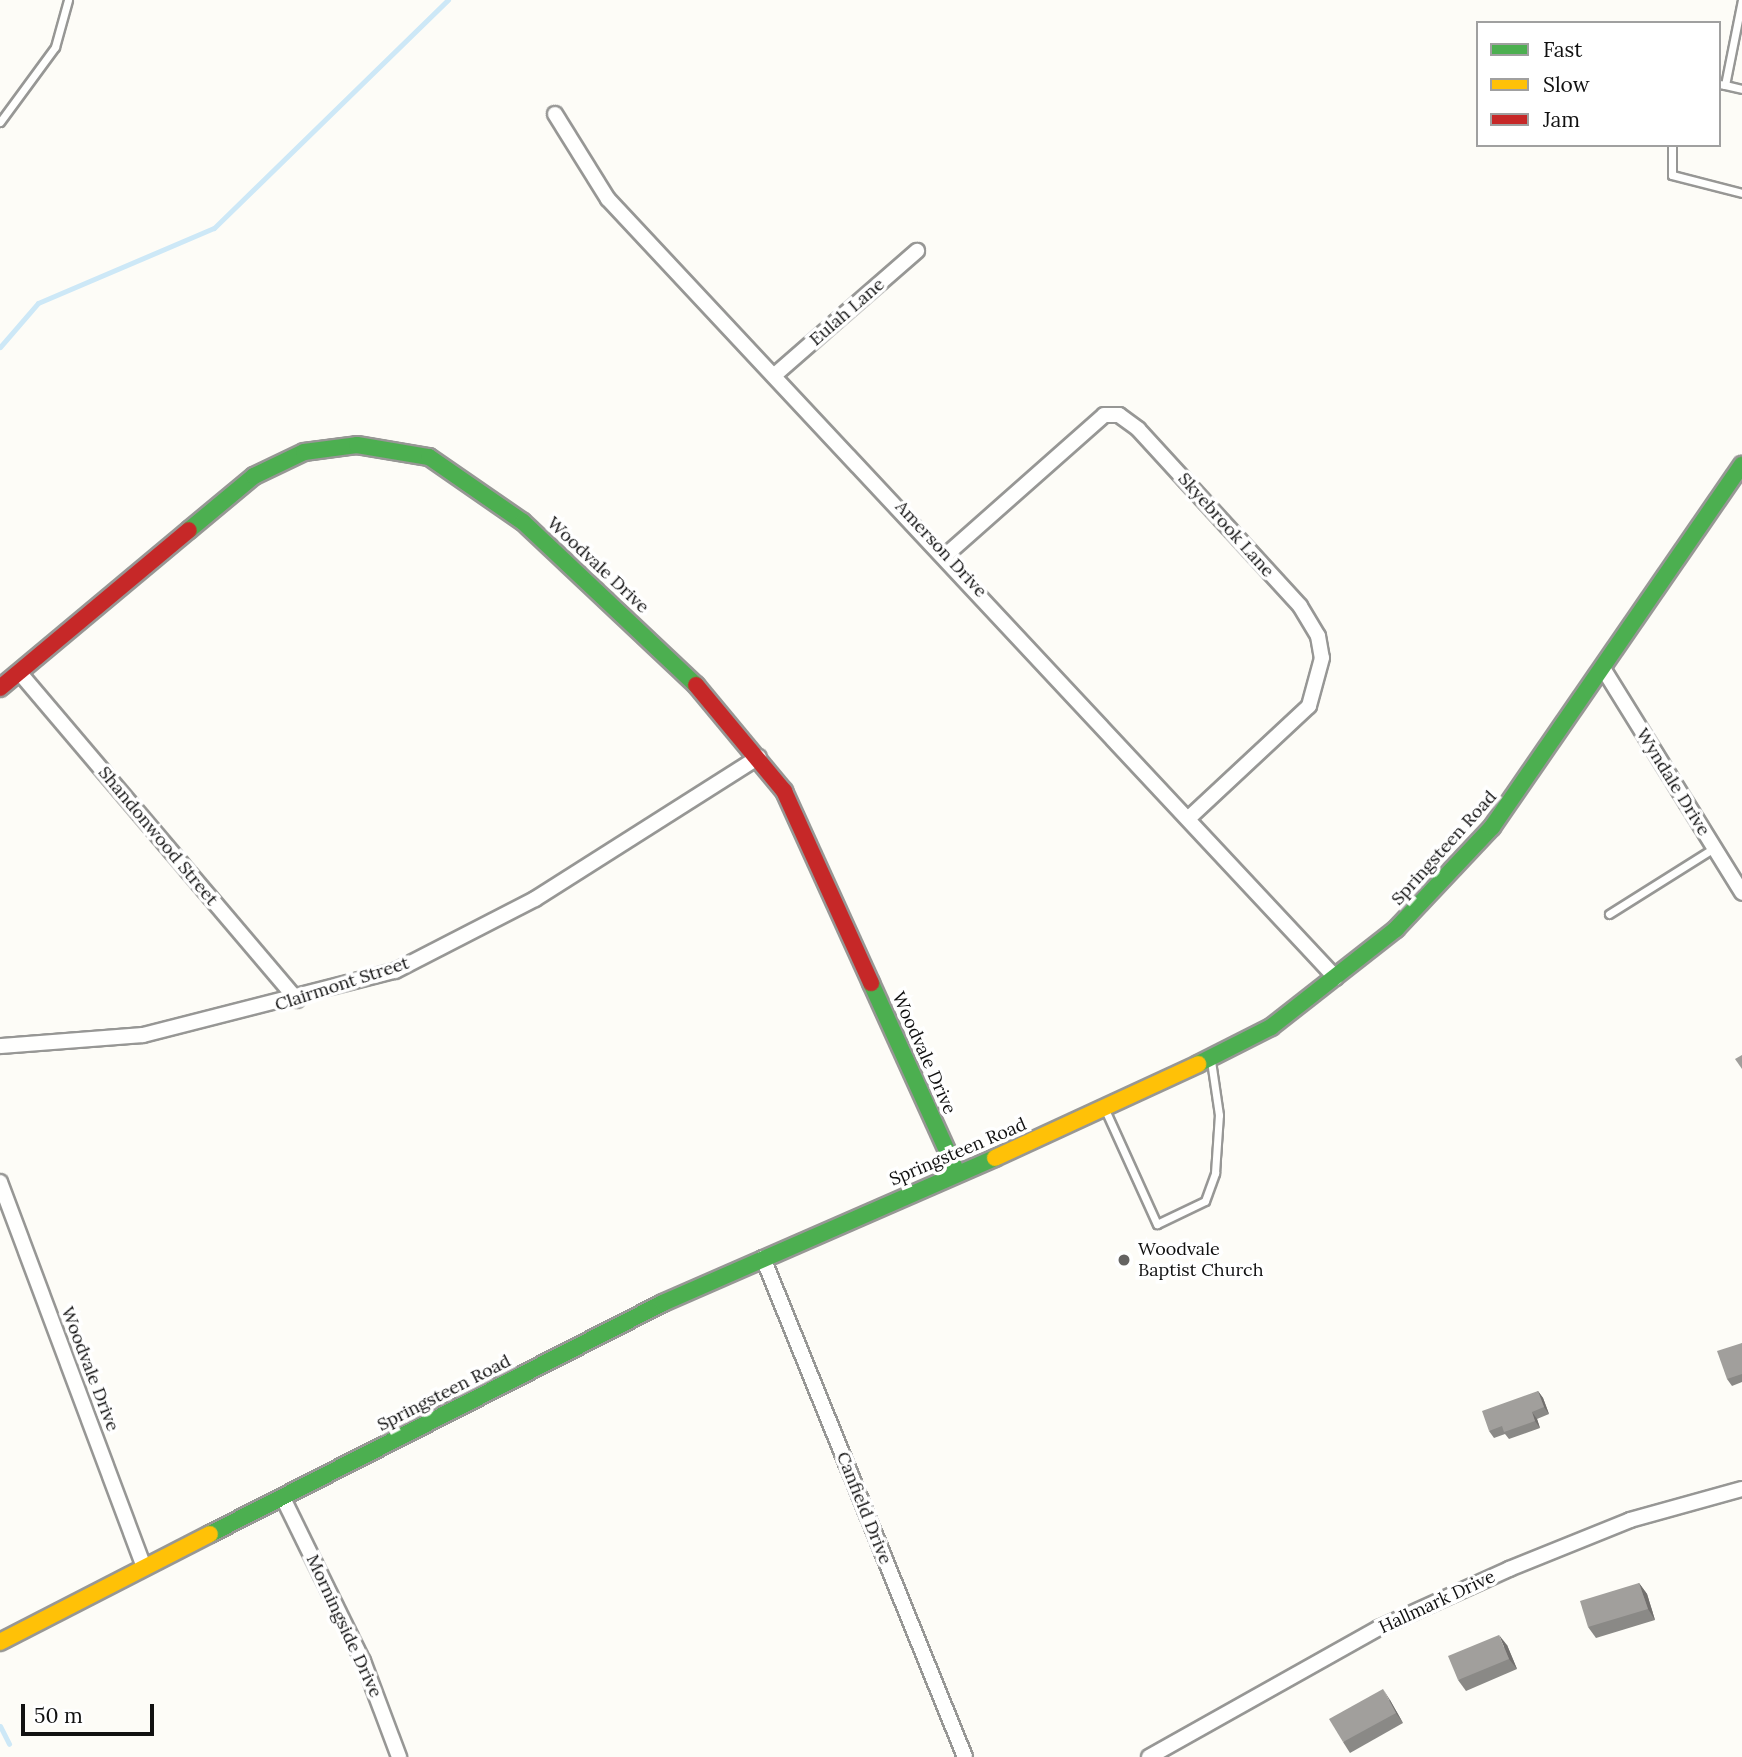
<!DOCTYPE html>
<html>
<head>
<meta charset="utf-8">
<style>
  body { margin:0 }
  #map { position:relative; width:1742px; height:1757px; overflow:hidden; background:#fdfcf7; font-family:Lora,serif }
  div>[style] { position:absolute }
  .stream>* { height:5px; margin:-2.5px; padding:0 2.5px; transform-origin:2.5px; border-radius:2.5px; background:#cde8f7 }
  .roads { filter:drop-shadow(2px 0 #979795) drop-shadow(-2px 0 #979795) drop-shadow(0 2px #979795) drop-shadow(0 -2px #979795) }
  .lane>* { height:7px; margin:-3.5px; padding:0 3.5px; transform-origin:3.5px; border-radius:3.5px; background:#fffffe }
  .street>* { height:14px; margin:-7px; padding:0 7px; transform-origin:7px; border-radius:7px; background:#fffffe }
  .fast>* { height:16px; margin:-8px; padding:0 8px; transform-origin:8px; border-radius:8px; background:#4caf50 }
  .slow>* { height:16px; margin:-8px; padding:0 8px; transform-origin:8px; border-radius:8px; background:#ffc107 }
  .jam>* { height:16px; margin:-8px; padding:0 8px; transform-origin:8px; border-radius:8px; background:#c62828 }
  .wall>* { inset:0; background:#8a8986 }
  .shaded-wall>* { inset:0; background:#716f6d }
  .building>* { inset:0; background:#a19f9c }
  .dots>* { width:19px; height:19px; translate:-50% -50%; box-sizing:border-box; border:4px solid #fff; border-radius:50% }
  span { translate:-50% -50%; white-space:nowrap; text-align:center; line-height:1.15; -webkit-text-stroke:7px #fff; paint-order:stroke }
  .street-label { font-size:18px; color:#111 }
  .poi-label { font-size:18px; color:#111 }
  .left { translate:0 -50%; text-align:left }
  .legend { position:absolute; left:1476px; top:21px; width:245px; height:126px; box-sizing:border-box; background:#fff; border:2px solid #a0a0a0; margin:0; padding:9px 12px; list-style:none; font-size:21px; color:#111 }
  .legend li { display:flex; align-items:center; gap:14px; height:35px }
  .legend b { width:35px; border:2px solid #a0a0a0 }
  .scale { position:absolute; left:21px; top:1704px; width:133px; height:32px; box-sizing:border-box; border:4px solid #111; border-top:0; padding-left:9px; font-size:21px; line-height:24px; white-space:nowrap; color:#111; -webkit-text-stroke:5px #fff; paint-order:stroke }
</style>
</head>
<body>
<div id="map">
  <div class="stream">
    <div style="left:0;top:347px;width:58px;rotate:-49.2deg"></div>
    <div style="left:38px;top:303px;width:191px;rotate:-23.1deg"></div>
    <div style="left:214px;top:228px;width:327px;rotate:-44.3deg"></div>
    <div style="left:0;top:1726px;width:20px;rotate:63deg"></div>
  </div>
  <div class="roads">
    <div class="lane">
      <div style="left:1719px;top:84px;width:6px;rotate:9deg"></div>
      <div style="left:1725px;top:85px;width:87px;rotate:-78.7deg"></div>
      <div style="left:1725px;top:85px;width:17px;rotate:13deg"></div>
      <div style="left:0;top:122px;width:93px;rotate:-53.7deg"></div>
      <div style="left:55px;top:47px;width:49px;rotate:-74.5deg"></div>
      <div style="left:1672px;top:145px;width:30px;rotate:90deg"></div>
      <div style="left:1672px;top:175px;width:72px;rotate:14.4deg"></div>
      <div style="left:1609px;top:914px;width:124px;rotate:-32.2deg"></div>
      <div style="left:1107px;top:1114px;width:121px;rotate:65.6deg"></div>
      <div style="left:1157px;top:1224px;width:53px;rotate:-25.6deg"></div>
      <div style="left:1205px;top:1201px;width:30px;rotate:-70deg"></div>
      <div style="left:1215px;top:1173px;width:58px;rotate:-86.1deg"></div>
      <div style="left:1219px;top:1115px;width:55px;rotate:-98.4deg"></div>
    </div>
    <div class="street">
      <div style="left:555px;top:114px;width:100px;rotate:58.1deg"></div>
      <div style="left:608px;top:199px;width:1066px;rotate:46.94deg"></div>
      <div style="left:777px;top:373px;width:186px;rotate:-41.1deg"></div>
      <div style="left:946px;top:555px;width:211px;rotate:-41.5deg"></div>
      <div style="left:1104px;top:415px;width:15px"></div>
      <div style="left:1119px;top:415px;width:24px;rotate:36deg"></div>
      <div style="left:1138px;top:429px;width:240px;rotate:47.5deg"></div>
      <div style="left:1300px;top:606px;width:35px;rotate:59deg"></div>
      <div style="left:1318px;top:636px;width:22px;rotate:80deg"></div>
      <div style="left:1322px;top:658px;width:50px;rotate:105.2deg"></div>
      <div style="left:1309px;top:706px;width:163px;rotate:137deg"></div>
      <div style="left:1604px;top:670px;width:262px;rotate:58.2deg"></div>
      <div style="left:19px;top:672px;width:430px;rotate:49.7deg"></div>
      <div style="left:0;top:1046px;width:143px;rotate:-4.4deg"></div>
      <div style="left:143px;top:1035px;width:260px;rotate:-14.3deg"></div>
      <div style="left:395px;top:971px;width:157px;rotate:-27.2deg"></div>
      <div style="left:535px;top:899px;width:265px;rotate:-32.4deg"></div>
      <div style="left:0;top:1182px;width:412px;rotate:69.5deg"></div>
      <div style="left:763px;top:1258px;width:538px;rotate:67.96deg"></div>
      <div style="left:283px;top:1498px;width:182px;rotate:63.9deg"></div>
      <div style="left:363px;top:1661px;width:103px;rotate:69.4deg"></div>
      <div style="left:1149px;top:1757px;width:264px;rotate:-29.3deg"></div>
      <div style="left:1379px;top:1628px;width:143px;rotate:-24.4deg"></div>
      <div style="left:1509px;top:1569px;width:131px;rotate:-22deg"></div>
      <div style="left:1630px;top:1520px;width:116px;rotate:-15.5deg"></div>
    </div>
    <div class="fast">
      <div style="left:189px;top:530px;width:85px;rotate:-39.7deg"></div>
      <div style="left:254px;top:476px;width:55px;rotate:-25.6deg"></div>
      <div style="left:304px;top:452px;width:53px;rotate:-7.5deg"></div>
      <div style="left:357px;top:445px;width:73px;rotate:9.5deg"></div>
      <div style="left:429px;top:457px;width:114px;rotate:34.7deg"></div>
      <div style="left:523px;top:522px;width:238px;rotate:43.3deg"></div>
      <div style="left:871px;top:983px;width:209px;rotate:65.6deg"></div>
      <div style="left:1198px;top:1064px;width:82px;rotate:-26.9deg"></div>
      <div style="left:1271px;top:1027px;width:159px;rotate:-38.1deg"></div>
      <div style="left:1396px;top:929px;width:140px;rotate:-46.7deg"></div>
      <div style="left:1492px;top:827px;width:440px;rotate:-55.4deg"></div>
      <div style="left:210px;top:1534px;width:508px;rotate:-27.02deg"></div>
      <div style="left:663px;top:1303px;width:362px;rotate:-23.6deg"></div>
    </div>
    <div class="slow">
      <div style="left:995px;top:1158px;width:224px;rotate:-24.8deg"></div>
      <div style="left:0;top:1642px;width:236px;rotate:-27.2deg"></div>
    </div>
    <div class="jam">
      <div style="left:696px;top:685px;width:138px;rotate:50.3deg"></div>
      <div style="left:784px;top:791px;width:211px;rotate:65.6deg"></div>
      <div style="left:0;top:688px;width:246px;rotate:-39.9deg"></div>
    </div>
  </div>
  <div class="wall">
    <div style="clip-path:polygon(1742px 1343px,1742px 1382px,1732px 1386px,1727px 1379px)"></div>
    <div style="clip-path:polygon(1538px 1391px,1543px 1398px,1549px 1414px,1537px 1419px,1540px 1428px,1509px 1439px,1505px 1434px,1494px 1438px,1489px 1431px)"></div>
    <div style="clip-path:polygon(1639px 1583px,1647px 1594px,1655px 1620px,1596px 1638px,1588px 1627px)"></div>
    <div style="clip-path:polygon(1507px 1645px,1517px 1669px,1466px 1691px,1458px 1680px)"></div>
    <div style="clip-path:polygon(1390px 1700px,1403px 1723px,1350px 1753px,1343px 1742px)"></div>
  </div>
  <div class="shaded-wall">
    <div style="clip-path:polygon(1538px 1391px,1543px 1398px,1549px 1414px,1544px 1407px)"></div>
    <div style="clip-path:polygon(1532px 1412px,1537px 1419px,1540px 1428px,1535px 1421px)"></div>
    <div style="clip-path:polygon(1639px 1583px,1647px 1594px,1655px 1620px,1648px 1609px)"></div>
    <div style="clip-path:polygon(1499px 1635px,1507px 1645px,1517px 1669px,1509px 1659px)"></div>
    <div style="clip-path:polygon(1383px 1689px,1390px 1700px,1403px 1723px,1396px 1713px)"></div>
  </div>
  <div class="building">
    <div style="clip-path:polygon(1742px 1055px,1742px 1069px,1735px 1059px)"></div>
    <div style="clip-path:polygon(1742px 1343px,1742px 1374px,1727px 1379px,1717px 1351px)"></div>
    <div style="clip-path:polygon(1538px 1391px,1544px 1407px,1532px 1412px,1535px 1421px,1504px 1432px,1502px 1426px,1489px 1431px,1482px 1411px)"></div>
    <div style="clip-path:polygon(1639px 1583px,1648px 1609px,1588px 1627px,1580px 1601px)"></div>
    <div style="clip-path:polygon(1499px 1635px,1509px 1659px,1458px 1680px,1448px 1656px)"></div>
    <div style="clip-path:polygon(1383px 1689px,1396px 1713px,1343px 1742px,1329px 1719px)"></div>
  </div>
  <div class="dots">
    <div style="left:1124px;top:1260px;background:#646362"></div>
  </div>
  <div class="street-label">
    <span style="left:847px;top:312px;rotate:-41deg">Eulah Lane</span>
    <span style="left:1226px;top:525px;rotate:48deg">Skyebrook Lane</span>
    <span style="left:941px;top:549px;rotate:47deg">Amerson Drive</span>
    <span style="left:598px;top:565px;rotate:43deg">Woodvale Drive</span>
    <span style="left:1673px;top:782px;rotate:58deg">Wyndale Drive</span>
    <span style="left:158px;top:836px;rotate:50deg">Shandonwood Street</span>
    <span style="left:1444px;top:848px;rotate:-48deg">Springsteen Road</span>
    <span style="left:342px;top:984px;rotate:-18deg">Clairmont Street</span>
    <span style="left:924px;top:1053px;rotate:66deg">Woodvale Drive</span>
    <span style="left:958px;top:1152px;rotate:-23deg">Springsteen Road</span>
    <span style="left:90px;top:1369px;rotate:69deg">Woodvale Drive</span>
    <span style="left:444px;top:1393px;rotate:-27deg">Springsteen Road</span>
    <span style="left:864px;top:1508px;rotate:68deg">Canfield Drive</span>
    <span style="left:1437px;top:1602px;rotate:-25deg">Hallmark Drive</span>
    <span style="left:344px;top:1626px;rotate:65deg">Morningside Drive</span>
  </div>
  <div class="poi-label">
    <span class="left" style="left:1138px;top:1260px">Woodvale<br>Baptist Church</span>
  </div>
  <ul class="legend">
  <li><b style="height:9px;background:#4caf50"></b>Fast</li>
  <li><b style="height:9px;background:#ffc107"></b>Slow</li>
  <li><b style="height:9px;background:#c62828"></b>Jam</li>
  </ul>
  <div class="scale">50 m</div>
</div>
</body>
</html>
